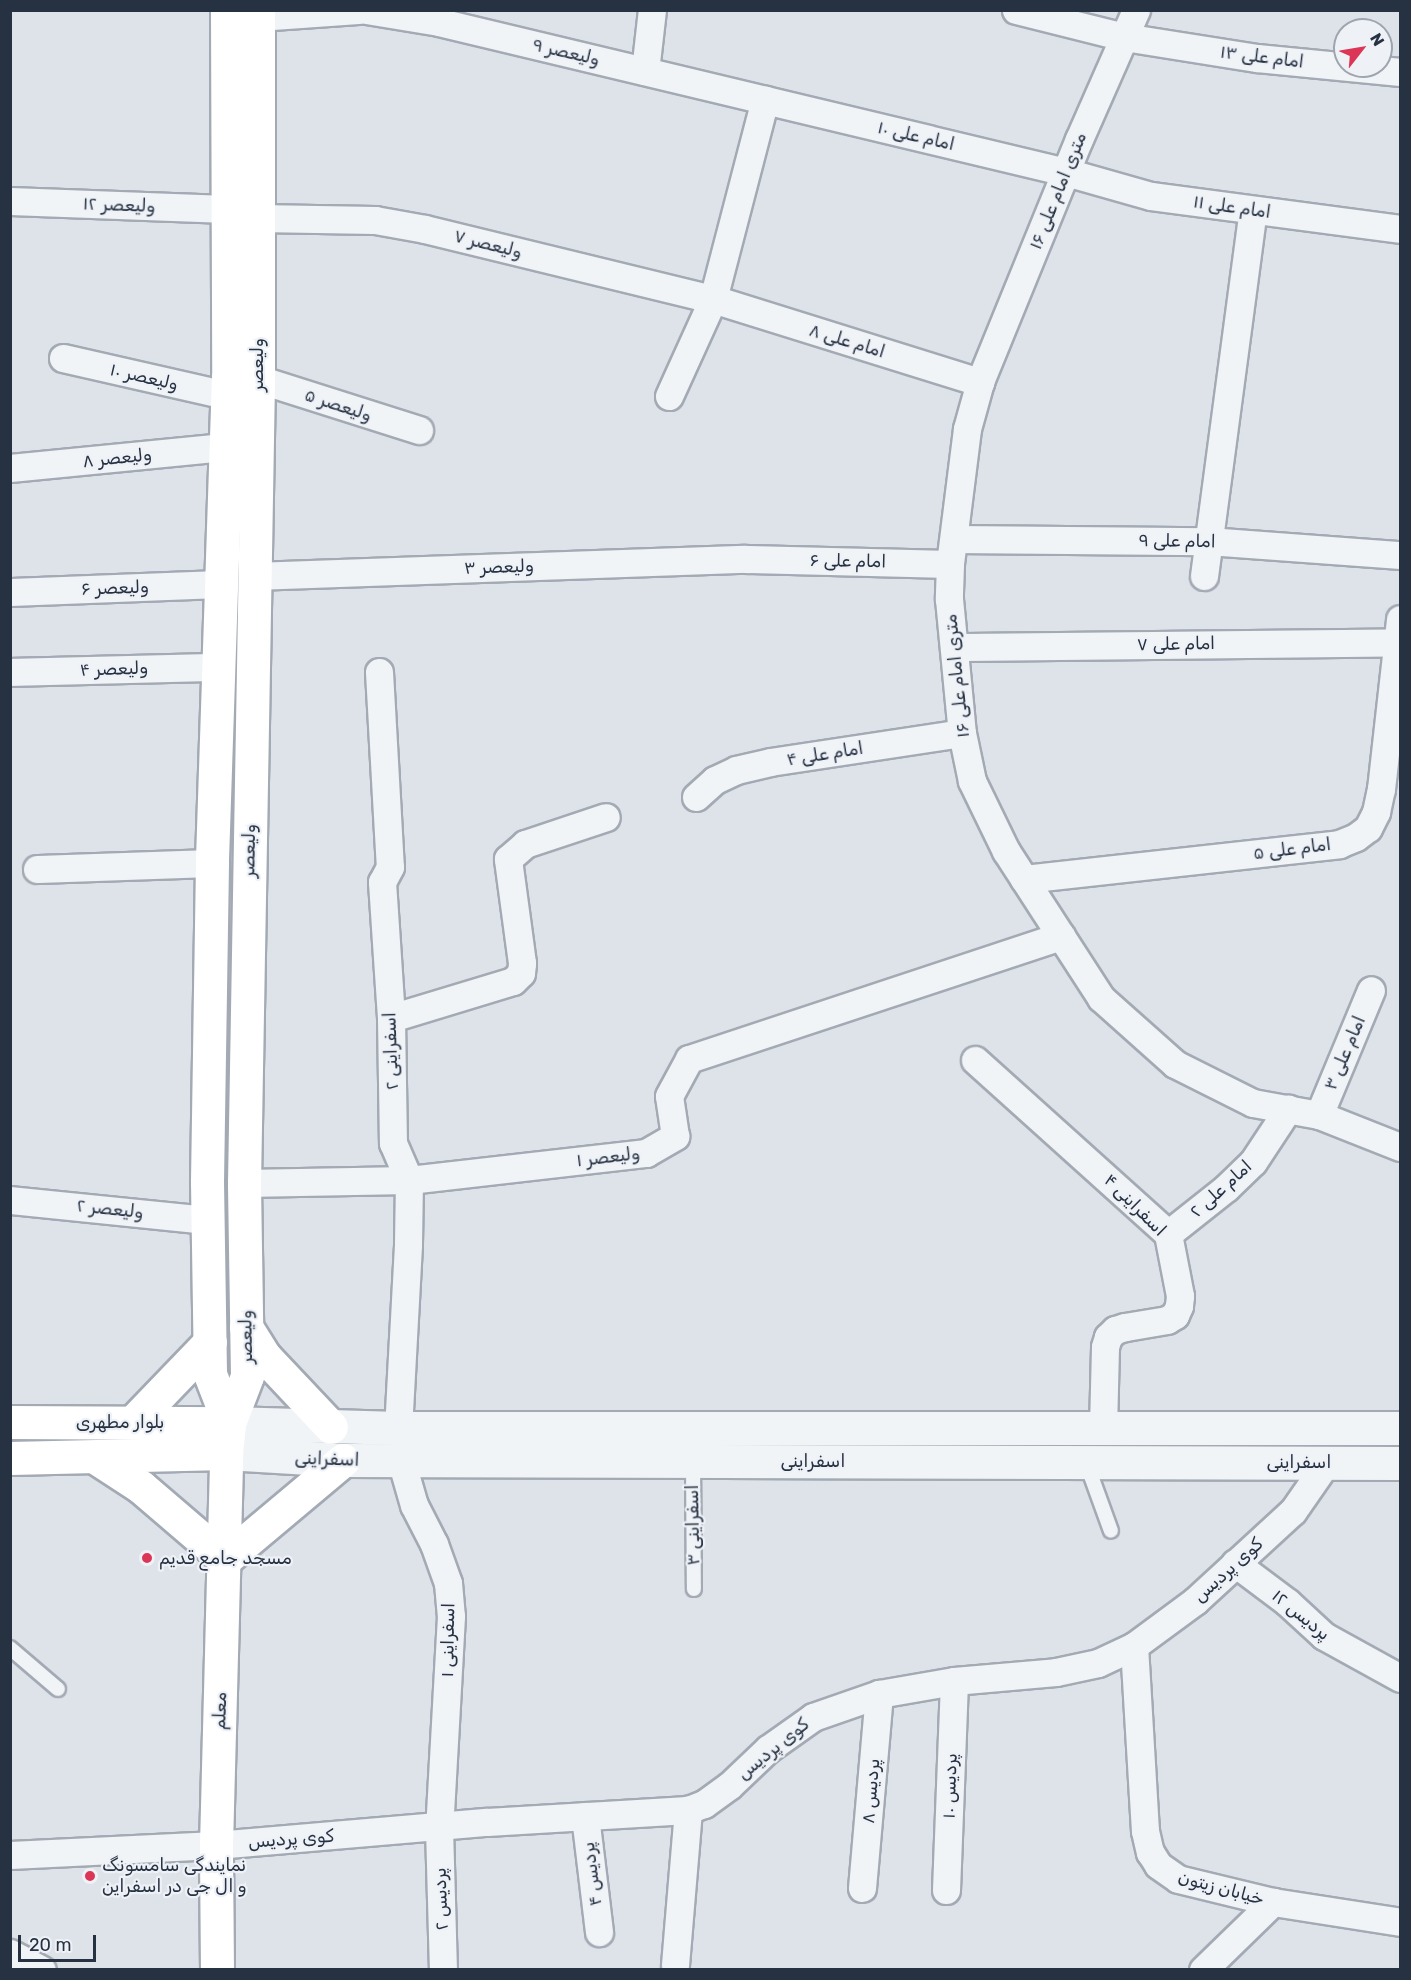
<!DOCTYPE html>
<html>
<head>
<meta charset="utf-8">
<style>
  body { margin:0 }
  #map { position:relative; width:1411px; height:1980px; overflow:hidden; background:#dee3e9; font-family:Rubik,"Noto Sans Arabic",sans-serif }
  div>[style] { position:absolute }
  .roads { filter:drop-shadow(2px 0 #a3aab4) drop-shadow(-2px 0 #a3aab4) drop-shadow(0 2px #a3aab4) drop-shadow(0 -2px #a3aab4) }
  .service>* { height:14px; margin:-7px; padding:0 7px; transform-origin:7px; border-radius:7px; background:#f1f4f7 }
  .minor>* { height:27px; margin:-13.5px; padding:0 13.5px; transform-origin:13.5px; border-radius:13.5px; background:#f1f4f7 }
  .tertiary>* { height:33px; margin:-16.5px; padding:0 16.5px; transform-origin:16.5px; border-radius:16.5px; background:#f1f4f7 }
  .secondary>* { height:33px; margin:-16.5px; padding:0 16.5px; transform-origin:16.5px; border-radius:16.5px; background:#fff }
  .dots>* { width:16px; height:16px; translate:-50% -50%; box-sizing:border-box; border:3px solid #eef2f7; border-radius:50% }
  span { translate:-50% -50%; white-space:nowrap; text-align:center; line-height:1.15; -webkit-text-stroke:4.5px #eef2f7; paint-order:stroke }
  .street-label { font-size:18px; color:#263142 }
  .poi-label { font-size:18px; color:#263142 }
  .left { translate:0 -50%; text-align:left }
  .frame { position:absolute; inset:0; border:12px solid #263142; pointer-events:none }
  .north { position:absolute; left:1333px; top:18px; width:60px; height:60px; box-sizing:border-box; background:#eef2f7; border:2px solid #9ea5af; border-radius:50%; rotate:59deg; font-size:16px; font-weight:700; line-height:24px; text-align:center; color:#263142 }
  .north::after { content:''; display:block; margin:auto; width:21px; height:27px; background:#dc3657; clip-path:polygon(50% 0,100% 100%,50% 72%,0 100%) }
  .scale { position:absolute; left:18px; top:1935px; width:78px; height:27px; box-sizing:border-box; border:3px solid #263142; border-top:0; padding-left:8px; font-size:18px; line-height:21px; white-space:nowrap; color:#263142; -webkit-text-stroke:4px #eef2f7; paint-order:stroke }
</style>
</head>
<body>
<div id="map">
  <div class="roads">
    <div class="service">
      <div style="left:693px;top:1461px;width:128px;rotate:89.6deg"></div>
      <div style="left:1086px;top:1462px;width:73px;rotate:70.1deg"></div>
      <div style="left:10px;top:1648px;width:63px;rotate:40.5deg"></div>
    </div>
    <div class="minor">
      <div style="left:366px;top:10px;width:74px;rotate:9.3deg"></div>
      <div style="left:439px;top:22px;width:645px;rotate:13.45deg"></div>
      <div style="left:1066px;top:172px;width:88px;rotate:15.8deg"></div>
      <div style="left:1151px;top:196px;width:251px;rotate:7.5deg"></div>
      <div style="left:1016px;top:10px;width:111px;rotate:14deg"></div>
      <div style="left:1124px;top:37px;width:135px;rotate:9deg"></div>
      <div style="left:1257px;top:58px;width:144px;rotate:5.6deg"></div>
      <div style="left:1136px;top:10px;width:141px;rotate:113.8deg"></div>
      <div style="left:1079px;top:139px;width:262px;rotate:112.2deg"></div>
      <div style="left:980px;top:382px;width:49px;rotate:105.5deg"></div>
      <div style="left:967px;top:429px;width:136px;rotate:97.2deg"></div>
      <div style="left:950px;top:564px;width:35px;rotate:92deg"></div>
      <div style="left:949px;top:599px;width:135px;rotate:84.5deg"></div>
      <div style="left:962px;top:733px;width:49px;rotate:78.2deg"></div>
      <div style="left:972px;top:781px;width:78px;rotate:64.1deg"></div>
      <div style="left:1006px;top:851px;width:175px;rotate:57.1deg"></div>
      <div style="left:1101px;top:998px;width:99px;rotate:41.7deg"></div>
      <div style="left:1175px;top:1064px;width:87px;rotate:26.6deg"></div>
      <div style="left:1253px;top:1103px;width:67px;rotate:10.3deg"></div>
      <div style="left:1319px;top:1115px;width:87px;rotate:21.6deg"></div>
      <div style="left:258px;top:17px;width:100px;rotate:-4deg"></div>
      <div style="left:645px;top:71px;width:61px;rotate:-83.5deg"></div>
      <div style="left:10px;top:201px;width:217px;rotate:2.1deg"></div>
      <div style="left:258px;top:218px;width:117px;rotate:1deg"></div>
      <div style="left:375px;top:220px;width:51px;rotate:10.2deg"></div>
      <div style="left:425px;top:229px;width:296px;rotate:13.7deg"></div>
      <div style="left:713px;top:299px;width:280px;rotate:17.3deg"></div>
      <div style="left:63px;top:358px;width:167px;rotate:12.8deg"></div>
      <div style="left:258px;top:379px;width:169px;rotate:17.6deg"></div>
      <div style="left:669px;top:396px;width:107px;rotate:-65.6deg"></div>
      <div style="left:713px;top:299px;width:206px;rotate:-75.4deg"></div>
      <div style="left:10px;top:468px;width:215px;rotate:-5.6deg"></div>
      <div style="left:954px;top:539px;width:254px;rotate:0.5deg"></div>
      <div style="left:1208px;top:541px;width:193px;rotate:4.2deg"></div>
      <div style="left:253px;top:576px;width:492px;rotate:-2deg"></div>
      <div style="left:745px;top:559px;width:205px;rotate:1.4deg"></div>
      <div style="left:1204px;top:576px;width:369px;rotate:-82.4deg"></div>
      <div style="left:10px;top:592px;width:209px;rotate:-2.2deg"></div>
      <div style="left:954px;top:647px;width:446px;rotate:-0.6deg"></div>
      <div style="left:10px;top:672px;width:207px;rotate:-1.4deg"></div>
      <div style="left:379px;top:672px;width:195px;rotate:86.8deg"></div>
      <div style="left:390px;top:867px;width:17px;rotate:118deg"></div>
      <div style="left:382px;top:882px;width:136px;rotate:86.2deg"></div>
      <div style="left:391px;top:1018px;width:125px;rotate:89.1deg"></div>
      <div style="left:393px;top:1143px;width:40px;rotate:66.6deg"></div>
      <div style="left:409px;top:1180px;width:65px;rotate:90.9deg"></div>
      <div style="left:408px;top:1245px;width:183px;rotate:93.1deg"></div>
      <div style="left:696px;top:797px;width:25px;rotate:-42deg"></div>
      <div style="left:715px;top:780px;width:23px;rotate:-25deg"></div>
      <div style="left:736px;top:770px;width:35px;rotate:-13deg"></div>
      <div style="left:770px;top:762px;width:194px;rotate:-8.6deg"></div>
      <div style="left:37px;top:869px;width:175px;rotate:-2deg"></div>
      <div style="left:1024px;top:879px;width:317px;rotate:-6.3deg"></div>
      <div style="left:1339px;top:844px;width:18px;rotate:-22deg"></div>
      <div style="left:1356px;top:837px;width:15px;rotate:-37deg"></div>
      <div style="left:1368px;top:828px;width:18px;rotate:-63deg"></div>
      <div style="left:1376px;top:812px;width:24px;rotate:-78deg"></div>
      <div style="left:1381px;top:789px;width:171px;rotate:-83.6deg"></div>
      <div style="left:391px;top:1018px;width:127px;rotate:-16.9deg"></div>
      <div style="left:513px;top:981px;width:11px;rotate:-45deg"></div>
      <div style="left:521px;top:973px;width:10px;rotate:-84deg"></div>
      <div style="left:522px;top:963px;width:105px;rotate:-97.7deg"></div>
      <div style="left:508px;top:859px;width:23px;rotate:-41deg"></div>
      <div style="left:525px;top:844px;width:85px;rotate:-18.4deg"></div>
      <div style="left:975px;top:1060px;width:260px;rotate:42deg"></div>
      <div style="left:1168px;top:1234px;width:63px;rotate:79deg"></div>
      <div style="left:1180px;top:1296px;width:10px;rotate:96deg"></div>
      <div style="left:1179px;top:1306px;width:10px;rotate:114deg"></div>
      <div style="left:1175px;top:1315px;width:9px;rotate:148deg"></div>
      <div style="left:1167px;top:1320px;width:43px;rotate:170.5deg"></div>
      <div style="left:1125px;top:1327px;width:10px;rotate:163deg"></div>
      <div style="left:1115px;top:1330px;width:10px;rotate:135deg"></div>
      <div style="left:1108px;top:1337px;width:10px;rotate:107deg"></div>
      <div style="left:1105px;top:1347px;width:81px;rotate:91.4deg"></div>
      <div style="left:1319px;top:1115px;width:135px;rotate:-67.4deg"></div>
      <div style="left:244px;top:1183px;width:165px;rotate:-1deg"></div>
      <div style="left:409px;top:1180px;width:239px;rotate:-6.5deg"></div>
      <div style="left:646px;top:1153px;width:34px;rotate:-30deg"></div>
      <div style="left:675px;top:1136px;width:40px;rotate:-98.5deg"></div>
      <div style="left:669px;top:1096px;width:42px;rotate:-61.6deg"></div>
      <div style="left:689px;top:1059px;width:392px;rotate:-18.3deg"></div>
      <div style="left:10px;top:1200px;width:199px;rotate:5.8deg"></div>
      <div style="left:1168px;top:1234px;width:74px;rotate:-38.4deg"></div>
      <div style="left:1226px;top:1188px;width:37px;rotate:-44deg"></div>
      <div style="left:1253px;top:1162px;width:64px;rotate:-56.6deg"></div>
      <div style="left:401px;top:1460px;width:47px;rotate:73.9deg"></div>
      <div style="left:414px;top:1505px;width:44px;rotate:62.9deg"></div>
      <div style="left:434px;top:1544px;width:41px;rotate:70.3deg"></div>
      <div style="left:448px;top:1583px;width:33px;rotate:85deg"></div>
      <div style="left:451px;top:1616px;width:212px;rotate:93.2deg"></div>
      <div style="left:439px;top:1828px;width:142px;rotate:88.4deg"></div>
      <div style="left:1235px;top:1563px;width:65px;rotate:36.9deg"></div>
      <div style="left:1287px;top:1602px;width:50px;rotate:42.6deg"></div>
      <div style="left:1324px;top:1636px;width:87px;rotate:28.9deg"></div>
      <div style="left:1134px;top:1646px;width:185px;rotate:86.6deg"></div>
      <div style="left:1145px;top:1831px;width:22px;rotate:77deg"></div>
      <div style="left:1150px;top:1852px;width:15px;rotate:58deg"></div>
      <div style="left:1158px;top:1865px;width:24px;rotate:35deg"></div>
      <div style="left:1178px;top:1879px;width:98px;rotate:13.6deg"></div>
      <div style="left:1273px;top:1902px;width:129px;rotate:8.9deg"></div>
      <div style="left:585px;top:1816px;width:117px;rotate:83.1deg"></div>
      <div style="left:10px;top:1855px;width:206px;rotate:-2.8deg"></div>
      <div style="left:216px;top:1845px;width:272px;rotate:-4.9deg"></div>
      <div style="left:487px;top:1822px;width:201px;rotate:-3.4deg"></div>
      <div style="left:688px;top:1810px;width:17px;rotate:-21deg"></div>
      <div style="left:704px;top:1804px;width:31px;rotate:-36deg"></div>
      <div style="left:729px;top:1786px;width:54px;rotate:-43.5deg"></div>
      <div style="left:768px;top:1749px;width:55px;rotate:-35.4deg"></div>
      <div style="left:813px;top:1717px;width:70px;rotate:-19.2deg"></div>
      <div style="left:879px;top:1694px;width:76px;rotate:-9.8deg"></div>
      <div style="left:954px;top:1681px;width:102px;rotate:-5deg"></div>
      <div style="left:1056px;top:1672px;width:43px;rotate:-12.1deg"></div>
      <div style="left:1098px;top:1663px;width:40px;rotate:-25deg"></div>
      <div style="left:1134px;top:1646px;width:76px;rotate:-36.4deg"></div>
      <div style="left:1195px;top:1601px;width:133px;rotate:-42.6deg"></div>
      <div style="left:1293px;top:1511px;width:60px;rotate:-55.2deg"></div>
      <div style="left:862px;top:1888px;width:195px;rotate:-85deg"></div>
      <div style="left:946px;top:1890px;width:209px;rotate:-87.8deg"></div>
      <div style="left:10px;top:1953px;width:36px;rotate:28deg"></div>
      <div style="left:675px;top:1965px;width:156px;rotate:-85.2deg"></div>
      <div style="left:1203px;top:1970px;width:98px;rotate:-44.2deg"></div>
    </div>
    <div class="tertiary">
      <div style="left:229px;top:1423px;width:169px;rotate:1.7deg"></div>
      <div style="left:398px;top:1428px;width:1002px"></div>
      <div style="left:226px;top:1453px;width:117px;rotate:3.4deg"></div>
      <div style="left:343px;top:1460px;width:1057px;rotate:0.16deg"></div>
    </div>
    <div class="secondary">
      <div style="left:227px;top:10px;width:367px;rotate:89.8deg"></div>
      <div style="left:228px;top:377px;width:486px;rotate:91.9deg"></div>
      <div style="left:212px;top:863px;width:319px;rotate:90.9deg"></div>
      <div style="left:207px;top:1182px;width:192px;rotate:89.1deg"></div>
      <div style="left:210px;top:1374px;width:53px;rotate:68.8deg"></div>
      <div style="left:246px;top:1327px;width:36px;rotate:58deg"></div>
      <div style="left:265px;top:1357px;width:96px;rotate:46.7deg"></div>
      <div style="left:10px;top:1422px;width:219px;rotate:0.3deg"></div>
      <div style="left:133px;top:1422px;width:111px;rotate:-46.1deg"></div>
      <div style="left:95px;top:1457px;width:55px;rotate:33.1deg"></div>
      <div style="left:141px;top:1487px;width:111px;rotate:40.6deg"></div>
      <div style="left:10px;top:1458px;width:216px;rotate:-1.3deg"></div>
      <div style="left:225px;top:1559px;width:154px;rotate:-40deg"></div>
      <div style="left:217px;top:1970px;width:125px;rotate:-90.5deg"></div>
      <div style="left:216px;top:1845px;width:392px;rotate:-88.5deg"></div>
      <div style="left:226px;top:1453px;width:30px;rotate:-84deg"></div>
      <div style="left:229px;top:1423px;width:50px;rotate:-69deg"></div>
      <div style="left:247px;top:1376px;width:193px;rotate:-90.9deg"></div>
      <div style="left:244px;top:1183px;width:804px;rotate:-89deg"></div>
      <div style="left:258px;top:379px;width:369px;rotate:-90deg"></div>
    </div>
  </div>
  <div class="dots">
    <div style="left:147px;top:1558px;background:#dc3657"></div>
    <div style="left:90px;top:1876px;background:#dc3657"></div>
  </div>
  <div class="street-label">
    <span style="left:566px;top:52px;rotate:13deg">ولیعصر ۹</span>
    <span style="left:1262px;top:57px;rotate:7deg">امام علی ۱۳</span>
    <span style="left:916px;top:136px;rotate:13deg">امام علی ۱۰</span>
    <span style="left:1058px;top:191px;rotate:-68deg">۱۶ متری امام علی</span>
    <span style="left:119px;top:205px;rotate:2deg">ولیعصر ۱۲</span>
    <span style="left:1232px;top:207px;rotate:8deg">امام علی ۱۱</span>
    <span style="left:488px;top:244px;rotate:14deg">ولیعصر ۷</span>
    <span style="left:847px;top:341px;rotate:17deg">امام علی ۸</span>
    <span style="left:257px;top:365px;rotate:-90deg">ولیعصر</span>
    <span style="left:144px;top:377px;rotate:13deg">ولیعصر ۱۰</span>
    <span style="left:338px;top:405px;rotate:18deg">ولیعصر ۵</span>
    <span style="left:117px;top:458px;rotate:-6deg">ولیعصر ۸</span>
    <span style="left:1177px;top:541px;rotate:1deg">امام علی ۹</span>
    <span style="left:848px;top:561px;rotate:1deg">امام علی ۶</span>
    <span style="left:499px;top:567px;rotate:-2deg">ولیعصر ۳</span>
    <span style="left:115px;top:588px;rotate:-2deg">ولیعصر ۶</span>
    <span style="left:1176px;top:644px;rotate:-1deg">امام علی ۷</span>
    <span style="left:114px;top:669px;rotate:-2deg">ولیعصر ۴</span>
    <span style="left:957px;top:676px;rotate:-96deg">۱۶ متری امام علی</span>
    <span style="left:825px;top:754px;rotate:-9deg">امام علی ۴</span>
    <span style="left:1292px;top:849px;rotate:-7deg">امام علی ۵</span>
    <span style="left:249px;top:851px;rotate:-89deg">ولیعصر</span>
    <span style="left:391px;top:1051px;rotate:-92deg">اسفراینی ۲</span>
    <span style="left:1345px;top:1053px;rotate:-67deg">امام علی ۳</span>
    <span style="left:608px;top:1157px;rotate:-7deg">ولیعصر ۱</span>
    <span style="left:1221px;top:1189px;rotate:-42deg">امام علی ۲</span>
    <span style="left:1135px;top:1205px;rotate:45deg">اسفراینی ۴</span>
    <span style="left:110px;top:1209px;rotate:6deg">ولیعصر ۲</span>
    <span style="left:246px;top:1337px;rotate:-91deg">ولیعصر</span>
    <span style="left:120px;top:1422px">بلوار مطهری</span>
    <span style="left:327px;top:1459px;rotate:2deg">اسفراینی</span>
    <span style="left:813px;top:1461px">اسفراینی</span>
    <span style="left:1299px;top:1462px">اسفراینی</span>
    <span style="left:693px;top:1525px;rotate:-91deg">اسفراینی ۳</span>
    <span style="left:1228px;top:1570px;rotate:-42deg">کوی پردیس</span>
    <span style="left:1301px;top:1615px;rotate:39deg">پردیس ۱۲</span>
    <span style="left:448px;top:1640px;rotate:-89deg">اسفراینی ۱</span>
    <span style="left:220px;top:1711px;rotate:-88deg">معلم</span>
    <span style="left:773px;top:1749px;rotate:-39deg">کوی پردیس</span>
    <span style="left:950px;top:1786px;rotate:-88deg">پردیس ۱۰</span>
    <span style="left:871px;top:1791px;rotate:-85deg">پردیس ۸</span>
    <span style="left:291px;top:1839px;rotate:-4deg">کوی پردیس</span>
    <span style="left:592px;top:1874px;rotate:-97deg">پردیس ۴</span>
    <span style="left:1221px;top:1888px;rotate:15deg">خیابان زیتون</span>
    <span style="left:441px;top:1899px;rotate:-92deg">پردیس ۲</span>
  </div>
  <div class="poi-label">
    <span class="left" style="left:159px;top:1558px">مسجد جامع قدیم</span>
    <span class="left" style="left:102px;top:1876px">نمایندگی سامسونگ<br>و ال جی در اسفراین</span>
  </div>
  <div class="frame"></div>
  <div class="north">N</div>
  <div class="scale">20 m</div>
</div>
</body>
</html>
